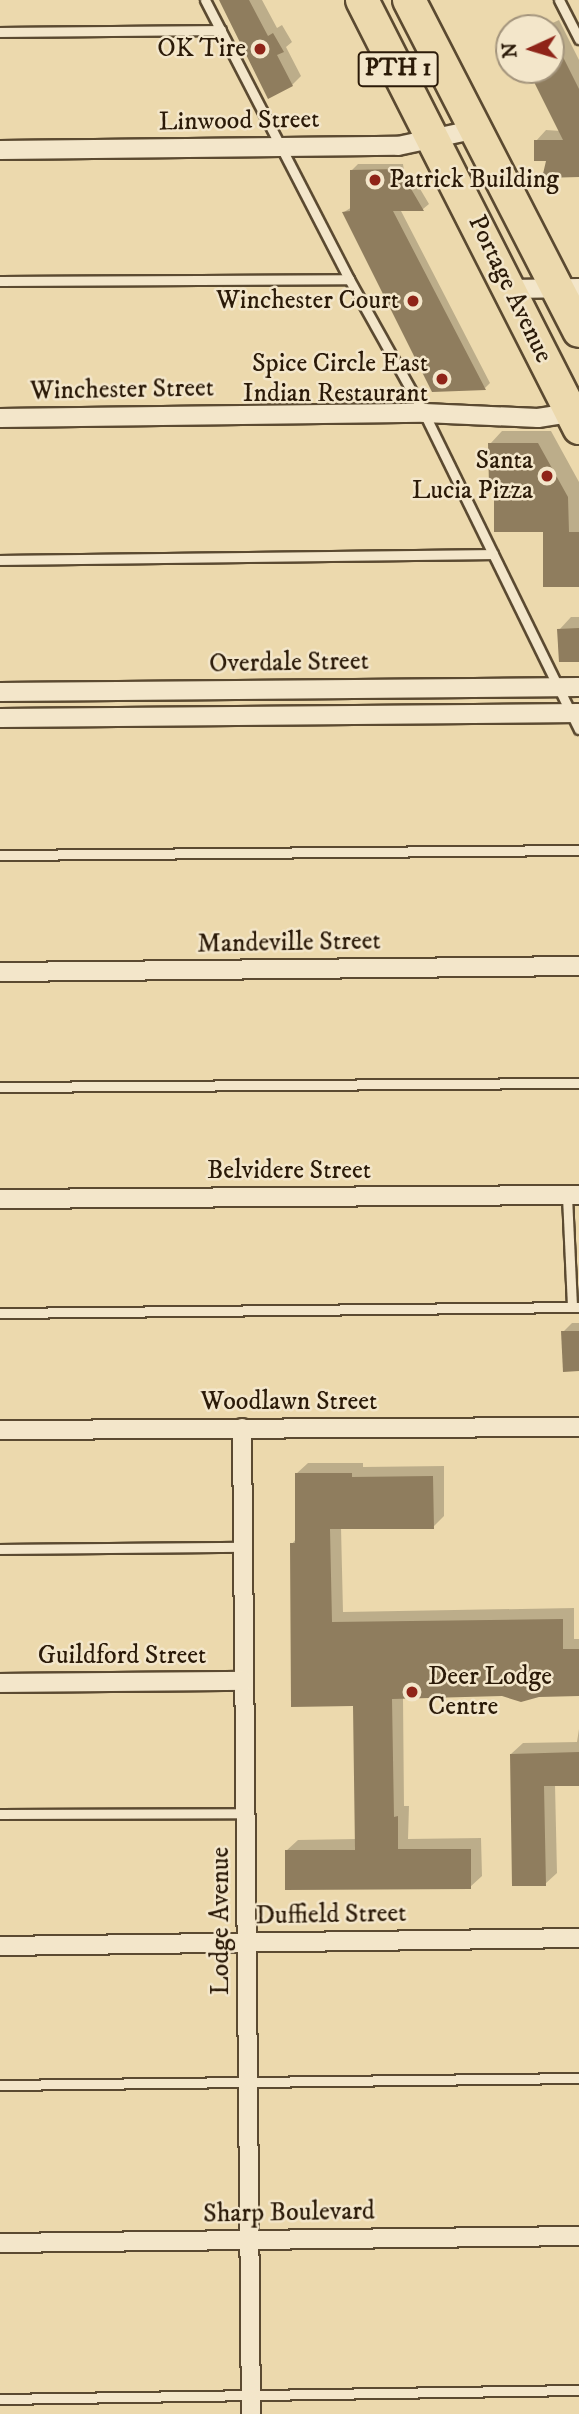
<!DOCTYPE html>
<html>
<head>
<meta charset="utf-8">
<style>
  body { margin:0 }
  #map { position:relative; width:579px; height:2414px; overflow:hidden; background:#ecd9ad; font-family:"IM FELL DW Pica",serif }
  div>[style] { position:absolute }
  .shadow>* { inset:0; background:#0003 }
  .building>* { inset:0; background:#8f7d5e }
  .roads { filter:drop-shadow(2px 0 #5b4a31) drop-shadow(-2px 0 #5b4a31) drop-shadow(0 2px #5b4a31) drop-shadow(0 -2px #5b4a31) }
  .lane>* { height:9px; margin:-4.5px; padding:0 4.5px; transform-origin:4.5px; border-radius:4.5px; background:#f3e6ca }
  .street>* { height:18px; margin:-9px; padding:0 9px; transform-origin:9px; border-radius:9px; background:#f3e6ca }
  .highway>* { height:32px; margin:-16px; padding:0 16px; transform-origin:16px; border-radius:16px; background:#ecd9ad }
  .dots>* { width:19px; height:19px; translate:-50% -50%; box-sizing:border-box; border:4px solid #f3e6ca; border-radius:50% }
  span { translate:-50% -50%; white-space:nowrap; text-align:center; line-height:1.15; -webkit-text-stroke:5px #f3e6ca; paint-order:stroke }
  .shield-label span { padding:2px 5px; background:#f3e6ca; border:2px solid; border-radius:5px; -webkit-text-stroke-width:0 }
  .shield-label { font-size:24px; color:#2b1a08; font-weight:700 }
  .poi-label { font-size:26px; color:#2b1a08 }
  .right { translate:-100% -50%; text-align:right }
  .left { translate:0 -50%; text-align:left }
  .street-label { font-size:26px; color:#2b1a08 }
  .north { position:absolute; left:495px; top:14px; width:70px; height:70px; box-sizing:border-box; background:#f3e6ca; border:2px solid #a3947c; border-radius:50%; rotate:266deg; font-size:19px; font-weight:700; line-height:28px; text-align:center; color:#2b1a08 }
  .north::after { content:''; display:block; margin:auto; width:24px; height:32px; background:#8f2418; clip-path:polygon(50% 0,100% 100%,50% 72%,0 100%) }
</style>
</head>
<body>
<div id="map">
  <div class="shadow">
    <div style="clip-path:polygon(220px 0,262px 0,277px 28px,282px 25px,292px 42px,286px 47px,301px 76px,292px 85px)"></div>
    <div style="clip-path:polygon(559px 20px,579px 60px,579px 175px,548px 159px,536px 141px,546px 130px,561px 131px,530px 70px,551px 70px,551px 28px,542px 28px)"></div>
    <div style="clip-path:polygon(358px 164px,403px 164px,405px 178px,413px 177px,429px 204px,423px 209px,400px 209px,490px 383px,485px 388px,344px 212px,352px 207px,352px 170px)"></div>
    <div style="clip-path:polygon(502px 431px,551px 431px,579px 482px,579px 585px,544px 530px,496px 485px,490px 444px)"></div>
    <div style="clip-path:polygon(571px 617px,579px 617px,579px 660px,559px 630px)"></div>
    <div style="clip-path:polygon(572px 1323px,579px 1323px,579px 1369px,563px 1332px)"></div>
    <div style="clip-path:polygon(308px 1463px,363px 1463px,363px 1467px,444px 1466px,444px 1516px,433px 1527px,341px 1527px,343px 1612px,574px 1608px,574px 1639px,579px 1639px,579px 1694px,403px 1697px,404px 1806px,409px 1806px,408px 1839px,481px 1838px,482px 1876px,470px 1887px,286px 1851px,298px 1840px,356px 1839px,354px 1704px,292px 1544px,296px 1539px,296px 1474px)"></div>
    <div style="clip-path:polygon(579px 1729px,579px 1784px,555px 1784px,557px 1873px,545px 1884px,511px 1754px,523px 1743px,577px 1742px)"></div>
  </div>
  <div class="building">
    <div style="clip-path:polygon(219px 0,249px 0,268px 36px,273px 33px,284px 52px,277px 55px,293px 86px,268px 99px)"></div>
    <div style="clip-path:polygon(551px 33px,579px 89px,579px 177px,542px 178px,546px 161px,534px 161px,534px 140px,563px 140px,528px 70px,551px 70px)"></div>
    <div style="clip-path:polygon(397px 169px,399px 183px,407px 182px,424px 211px,393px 211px,486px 390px,432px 392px,342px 212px,350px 211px,350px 170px)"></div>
    <div style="clip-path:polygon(488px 443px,538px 443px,568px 497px,569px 532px,579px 532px,579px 587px,543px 587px,543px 532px,494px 532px,494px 486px,489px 486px)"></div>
    <div style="clip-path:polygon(579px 628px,579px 662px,559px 662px,557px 629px)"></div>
    <div style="clip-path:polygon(561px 1331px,579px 1331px,579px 1371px,563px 1372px)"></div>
    <div style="clip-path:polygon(295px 1473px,352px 1473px,352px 1477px,433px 1476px,434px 1529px,330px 1529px,332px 1622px,563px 1619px,563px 1649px,579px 1649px,579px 1696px,539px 1697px,521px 1702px,502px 1696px,392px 1699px,394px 1817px,398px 1816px,398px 1849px,471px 1849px,471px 1889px,285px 1890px,285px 1850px,355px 1850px,353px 1706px,291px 1707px,290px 1543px,295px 1543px)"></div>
    <div style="clip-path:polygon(579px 1752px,579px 1786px,544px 1786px,546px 1886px,512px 1886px,510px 1754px)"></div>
  </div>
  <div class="roads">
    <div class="lane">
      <div style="left:205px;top:0;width:314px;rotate:62.7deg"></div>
      <div style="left:349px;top:279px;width:154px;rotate:60.8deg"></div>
      <div style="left:424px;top:413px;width:352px;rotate:63.9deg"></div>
      <div style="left:559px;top:0;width:44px;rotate:62.9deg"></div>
      <div style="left:0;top:32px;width:221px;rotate:-0.5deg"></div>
      <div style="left:0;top:281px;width:349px;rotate:-0.3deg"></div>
      <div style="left:0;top:560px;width:493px;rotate:-0.7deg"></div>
      <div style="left:0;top:855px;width:579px;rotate:-0.49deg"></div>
      <div style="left:0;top:1087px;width:579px;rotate:-0.4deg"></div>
      <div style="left:567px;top:1196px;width:111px;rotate:87.4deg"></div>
      <div style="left:0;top:1313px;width:579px;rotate:-0.59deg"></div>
      <div style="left:0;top:1549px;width:243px;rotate:-0.5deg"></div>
      <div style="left:0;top:1814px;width:246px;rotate:-0.2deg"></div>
      <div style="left:0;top:2085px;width:579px;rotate:-0.69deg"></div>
      <div style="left:0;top:2399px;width:579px;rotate:-0.89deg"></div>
    </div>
    <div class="street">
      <div style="left:0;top:150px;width:398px;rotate:-0.6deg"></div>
      <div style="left:398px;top:146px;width:81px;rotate:-12.1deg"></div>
      <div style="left:510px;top:289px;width:69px;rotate:-0.8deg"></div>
      <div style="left:0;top:418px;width:424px;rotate:-0.7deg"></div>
      <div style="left:424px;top:413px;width:114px;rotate:2.5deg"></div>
      <div style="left:538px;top:418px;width:38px;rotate:-9deg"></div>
      <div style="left:0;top:692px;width:579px;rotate:-0.49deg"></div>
      <div style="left:0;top:718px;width:579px;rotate:-0.49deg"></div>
      <div style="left:0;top:972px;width:579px;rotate:-0.59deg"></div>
      <div style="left:0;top:1199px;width:579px;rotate:-0.4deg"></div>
      <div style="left:242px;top:1428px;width:986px;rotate:89.48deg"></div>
      <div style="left:0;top:1430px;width:579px;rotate:-0.3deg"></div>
      <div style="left:0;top:1683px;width:244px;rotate:-0.5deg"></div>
      <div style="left:0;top:1946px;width:579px;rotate:-0.79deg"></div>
      <div style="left:0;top:2243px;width:579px;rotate:-0.69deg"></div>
    </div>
    <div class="highway">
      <div style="left:362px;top:0;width:480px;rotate:63.1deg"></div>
      <div style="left:409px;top:0;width:372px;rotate:62.8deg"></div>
    </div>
  </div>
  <div class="dots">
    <div style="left:260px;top:49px;background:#8f2418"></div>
    <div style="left:375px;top:180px;background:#8f2418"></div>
    <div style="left:413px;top:301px;background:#8f2418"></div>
    <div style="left:442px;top:379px;background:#8f2418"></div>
    <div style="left:547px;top:476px;background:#8f2418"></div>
    <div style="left:412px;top:1692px;background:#8f2418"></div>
  </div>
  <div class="shield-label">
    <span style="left:398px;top:69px">PTH 1</span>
  </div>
  <div class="poi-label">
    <span class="right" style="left:246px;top:49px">OK Tire</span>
    <span class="left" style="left:389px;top:180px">Patrick Building</span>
    <span class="right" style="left:399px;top:301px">Winchester Court</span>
    <span class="right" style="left:428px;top:379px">Spice Circle East<br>Indian Restaurant</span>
    <span class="right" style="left:533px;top:476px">Santa<br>Lucia Pizza</span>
    <span class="left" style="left:428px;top:1692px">Deer Lodge<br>Centre</span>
  </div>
  <div class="street-label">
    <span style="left:239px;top:121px;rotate:-1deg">Linwood Street</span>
    <span style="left:510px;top:289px;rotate:64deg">Portage Avenue</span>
    <span style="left:122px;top:390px;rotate:-1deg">Winchester Street</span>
    <span style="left:289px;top:663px;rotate:-1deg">Overdale Street</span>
    <span style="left:289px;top:943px;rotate:-1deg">Mandeville Street</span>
    <span style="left:289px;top:1171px">Belvidere Street</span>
    <span style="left:289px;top:1402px">Woodlawn Street</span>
    <span style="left:122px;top:1656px">Guildford Street</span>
    <span style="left:331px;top:1915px;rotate:-1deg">Duffield Street</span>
    <span style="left:221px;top:1921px;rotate:-90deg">Lodge Avenue</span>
    <span style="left:289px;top:2213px;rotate:-1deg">Sharp Boulevard</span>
  </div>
  <div class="north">N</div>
</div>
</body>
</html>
